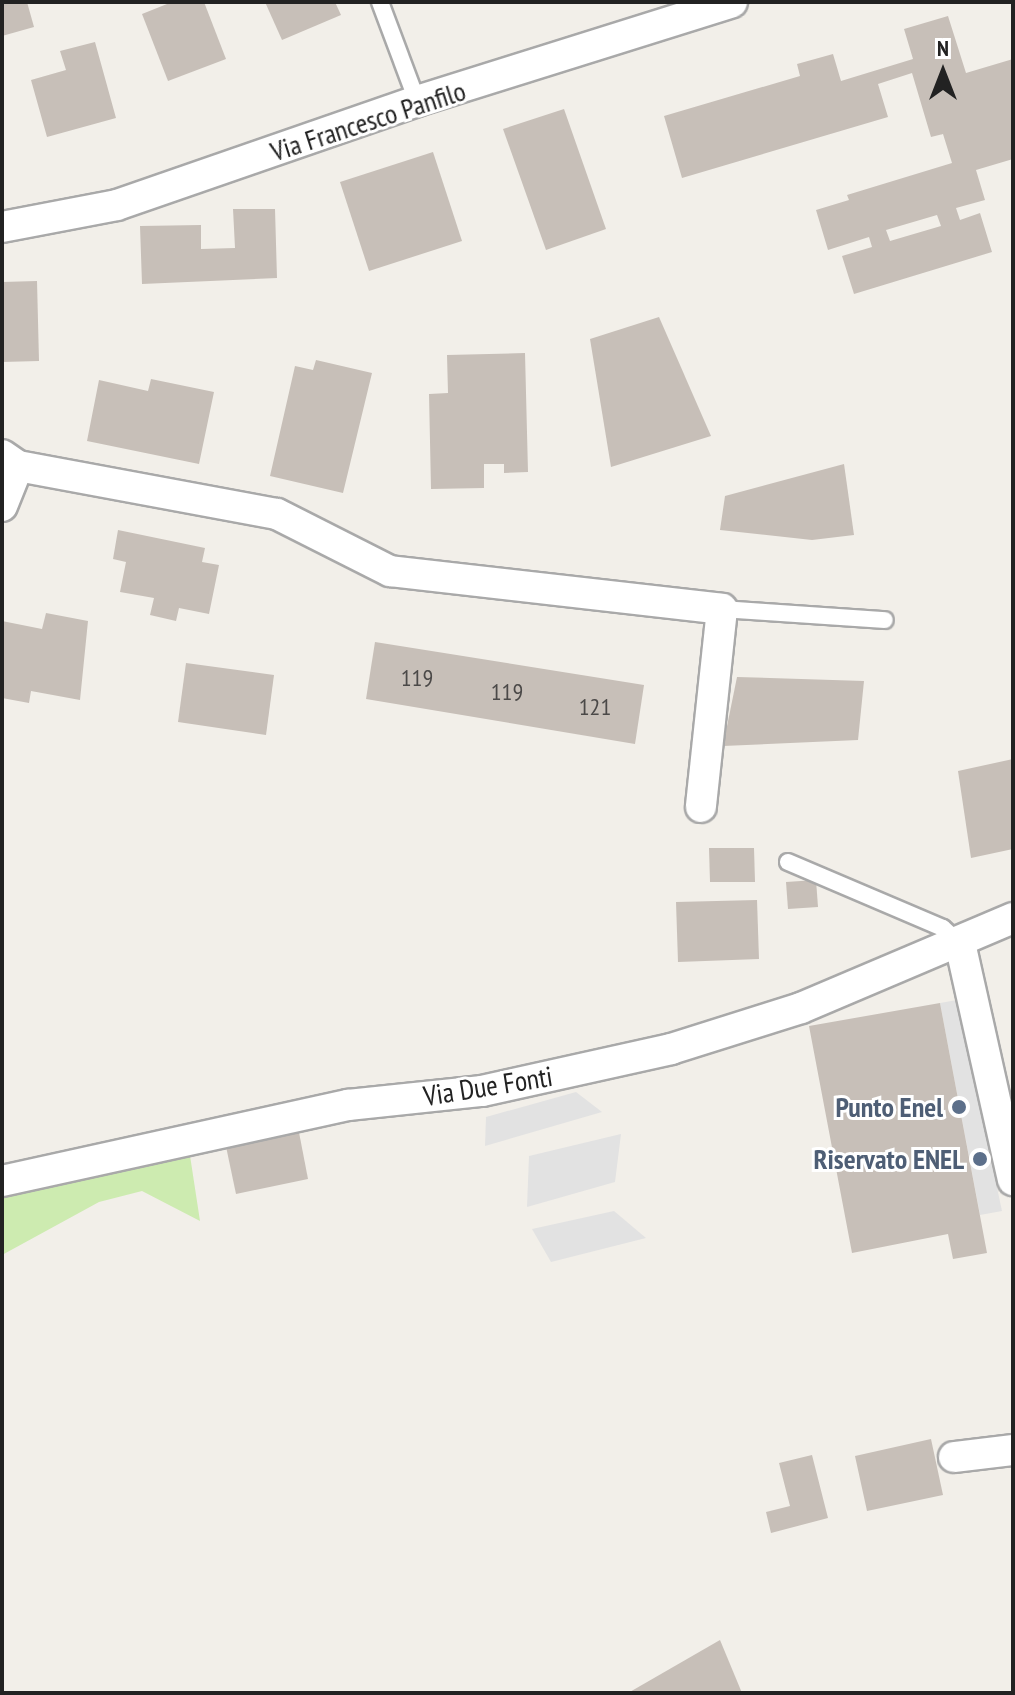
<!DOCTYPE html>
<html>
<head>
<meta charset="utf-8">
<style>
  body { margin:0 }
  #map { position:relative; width:1015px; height:1695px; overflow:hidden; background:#f2efe9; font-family:"PT Sans Narrow",sans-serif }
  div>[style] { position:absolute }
  .grass>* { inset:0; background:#cdebb0 }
  .parking>* { inset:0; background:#e2e2e2 }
  .building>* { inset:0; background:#c7bfb8 }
  .roads { filter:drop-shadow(2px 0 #a9a9a9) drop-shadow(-2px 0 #a9a9a9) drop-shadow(0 2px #a9a9a9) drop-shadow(0 -2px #a9a9a9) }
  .lane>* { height:16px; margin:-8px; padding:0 8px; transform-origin:8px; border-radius:8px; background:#fff }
  .street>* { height:30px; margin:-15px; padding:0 15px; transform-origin:15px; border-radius:15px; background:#fff }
  .dots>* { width:22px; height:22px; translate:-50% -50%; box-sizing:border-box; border:4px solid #fff; border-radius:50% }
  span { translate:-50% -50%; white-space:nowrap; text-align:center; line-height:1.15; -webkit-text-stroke:6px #fff; paint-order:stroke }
  .number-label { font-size:24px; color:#4b4948 }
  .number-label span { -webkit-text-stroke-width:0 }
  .street-label { font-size:28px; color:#222 }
  .service-label { font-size:28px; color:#4e5e75; font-weight:700 }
  .right { translate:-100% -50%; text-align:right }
  .frame { position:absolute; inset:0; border:4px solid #222; pointer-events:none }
  .north { position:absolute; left:903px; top:32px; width:80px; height:80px; -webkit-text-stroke:6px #fff; paint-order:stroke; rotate:0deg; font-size:22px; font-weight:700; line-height:32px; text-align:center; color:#222 }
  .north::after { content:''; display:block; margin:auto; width:28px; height:36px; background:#222; clip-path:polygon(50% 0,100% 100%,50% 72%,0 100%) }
</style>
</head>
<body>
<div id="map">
  <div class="grass">
    <div style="clip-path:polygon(189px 1149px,200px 1221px,142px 1191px,99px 1202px,2px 1255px,2px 1188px)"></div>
  </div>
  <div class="parking">
    <div style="clip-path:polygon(957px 1000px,1002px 1211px,980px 1215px,940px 1003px)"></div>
    <div style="clip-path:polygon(576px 1092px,602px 1112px,485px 1146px,486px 1117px)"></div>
    <div style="clip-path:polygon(621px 1134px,615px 1182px,527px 1207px,529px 1156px)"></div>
    <div style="clip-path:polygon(614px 1211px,646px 1238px,551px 1262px,532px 1229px)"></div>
  </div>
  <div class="building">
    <div style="clip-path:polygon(2px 2px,27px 2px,34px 27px,2px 36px)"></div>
    <div style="clip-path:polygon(172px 2px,204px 2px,226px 59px,168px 81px,142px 14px)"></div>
    <div style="clip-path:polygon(265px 2px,335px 2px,341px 15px,282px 40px)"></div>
    <div style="clip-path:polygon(evenodd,948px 16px,966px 73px,1013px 59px,1013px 159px,976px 170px,985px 200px,956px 208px,960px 220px,980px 213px,992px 252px,854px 294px,842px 256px,872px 247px,869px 237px,828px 250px,816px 210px,849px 200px,847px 195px,952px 163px,943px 134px,931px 137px,912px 73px,878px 84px,888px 117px,682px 178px,664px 116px,800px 76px,797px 64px,833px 54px,841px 81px,913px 59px,904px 29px,948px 16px,937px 215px,941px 226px,890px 241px,886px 230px,937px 215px)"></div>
    <div style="clip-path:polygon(95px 42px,116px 118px,47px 137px,31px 80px,66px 70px,60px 51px)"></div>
    <div style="clip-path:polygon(564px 109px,606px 229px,546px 250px,503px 129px)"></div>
    <div style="clip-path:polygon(433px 152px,462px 241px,369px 271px,340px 182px)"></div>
    <div style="clip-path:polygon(233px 209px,275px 209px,277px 278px,142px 284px,140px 226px,201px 225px,201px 249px,235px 248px)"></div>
    <div style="clip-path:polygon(37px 281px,39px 361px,2px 362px,2px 282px)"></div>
    <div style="clip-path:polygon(659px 317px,711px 436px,611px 467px,590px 339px)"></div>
    <div style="clip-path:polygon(525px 353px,528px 472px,504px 473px,504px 464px,484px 464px,484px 488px,431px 489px,429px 394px,448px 393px,447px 355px)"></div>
    <div style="clip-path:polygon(316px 360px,372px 373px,343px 493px,270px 476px,295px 366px,313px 370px)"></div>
    <div style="clip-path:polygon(151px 379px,214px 392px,199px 464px,87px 441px,99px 380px,148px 391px)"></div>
    <div style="clip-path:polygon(844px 464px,854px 535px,812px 540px,720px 530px,725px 496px)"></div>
    <div style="clip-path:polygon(118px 530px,205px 548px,202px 562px,219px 565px,209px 614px,179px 608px,176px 621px,150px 615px,154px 598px,120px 592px,126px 562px,113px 559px)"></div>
    <div style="clip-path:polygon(46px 613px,88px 621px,80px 700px,31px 691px,29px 703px,2px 698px,2px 621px,42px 629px)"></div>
    <div style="clip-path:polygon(375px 642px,644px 685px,635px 744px,366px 699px)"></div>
    <div style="clip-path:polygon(186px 663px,274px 675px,266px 735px,178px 722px)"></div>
    <div style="clip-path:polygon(737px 677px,864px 681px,858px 740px,723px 746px)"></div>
    <div style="clip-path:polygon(1013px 759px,1013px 849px,971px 858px,958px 771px)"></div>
    <div style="clip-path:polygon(709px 848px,754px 848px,755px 882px,710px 882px)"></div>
    <div style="clip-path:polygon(816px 880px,818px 907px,788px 909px,786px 882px)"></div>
    <div style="clip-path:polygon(757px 900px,759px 959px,678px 962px,676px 902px)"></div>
    <div style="clip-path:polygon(940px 1003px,987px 1253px,953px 1259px,948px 1234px,852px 1253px,809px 1026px)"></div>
    <div style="clip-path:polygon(297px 1122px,308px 1179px,236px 1194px,224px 1137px)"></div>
    <div style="clip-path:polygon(931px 1439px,943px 1495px,867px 1511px,855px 1456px)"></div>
    <div style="clip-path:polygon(812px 1455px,828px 1518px,771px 1533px,766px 1512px,790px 1506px,779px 1463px)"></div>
    <div style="clip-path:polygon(720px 1640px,742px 1693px,628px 1693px)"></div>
  </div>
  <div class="roads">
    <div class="lane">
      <div style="left:380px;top:2px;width:106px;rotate:69.5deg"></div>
      <div style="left:722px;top:609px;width:163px;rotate:3.9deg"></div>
      <div style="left:788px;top:862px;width:168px;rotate:23.1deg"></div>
      <div style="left:943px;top:928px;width:22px;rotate:43deg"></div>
    </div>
    <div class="street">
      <div style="left:2px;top:227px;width:117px;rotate:-10.8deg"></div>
      <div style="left:117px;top:205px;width:318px;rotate:-19.1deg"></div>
      <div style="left:417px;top:101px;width:330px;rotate:-17.4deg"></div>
      <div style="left:2px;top:455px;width:19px;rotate:35deg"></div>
      <div style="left:18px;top:466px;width:263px;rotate:10.5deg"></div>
      <div style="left:277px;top:514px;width:127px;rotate:26.8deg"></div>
      <div style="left:390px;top:571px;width:334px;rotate:6.5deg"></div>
      <div style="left:722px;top:609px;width:199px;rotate:96.1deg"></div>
      <div style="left:2px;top:506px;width:43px;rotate:-68.2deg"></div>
      <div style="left:960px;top:943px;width:243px;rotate:77.4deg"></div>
      <div style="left:2px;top:1181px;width:354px;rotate:-12.4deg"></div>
      <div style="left:348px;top:1105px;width:135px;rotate:-6deg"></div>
      <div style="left:482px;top:1091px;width:194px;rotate:-12.5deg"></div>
      <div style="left:671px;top:1049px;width:136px;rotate:-17.5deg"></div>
      <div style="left:801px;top:1008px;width:230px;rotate:-23deg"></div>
      <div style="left:954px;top:1457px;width:59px;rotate:-6.8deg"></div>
    </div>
  </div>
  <div class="dots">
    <div style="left:959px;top:1107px;background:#5c6f8a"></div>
    <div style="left:980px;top:1159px;background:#5c6f8a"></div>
  </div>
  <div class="number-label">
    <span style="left:417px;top:678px">119</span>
    <span style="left:507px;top:692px">119</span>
    <span style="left:595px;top:707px">121</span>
  </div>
  <div class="street-label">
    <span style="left:368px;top:121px;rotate:-18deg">Via Francesco Panfilo</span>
    <span style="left:488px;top:1086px;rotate:-9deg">Via Due Fonti</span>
  </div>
  <div class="service-label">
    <span class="right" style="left:943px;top:1107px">Punto Enel</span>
    <span class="right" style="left:964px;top:1159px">Riservato ENEL</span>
  </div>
  <div class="frame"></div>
  <div class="north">N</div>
</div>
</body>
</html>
